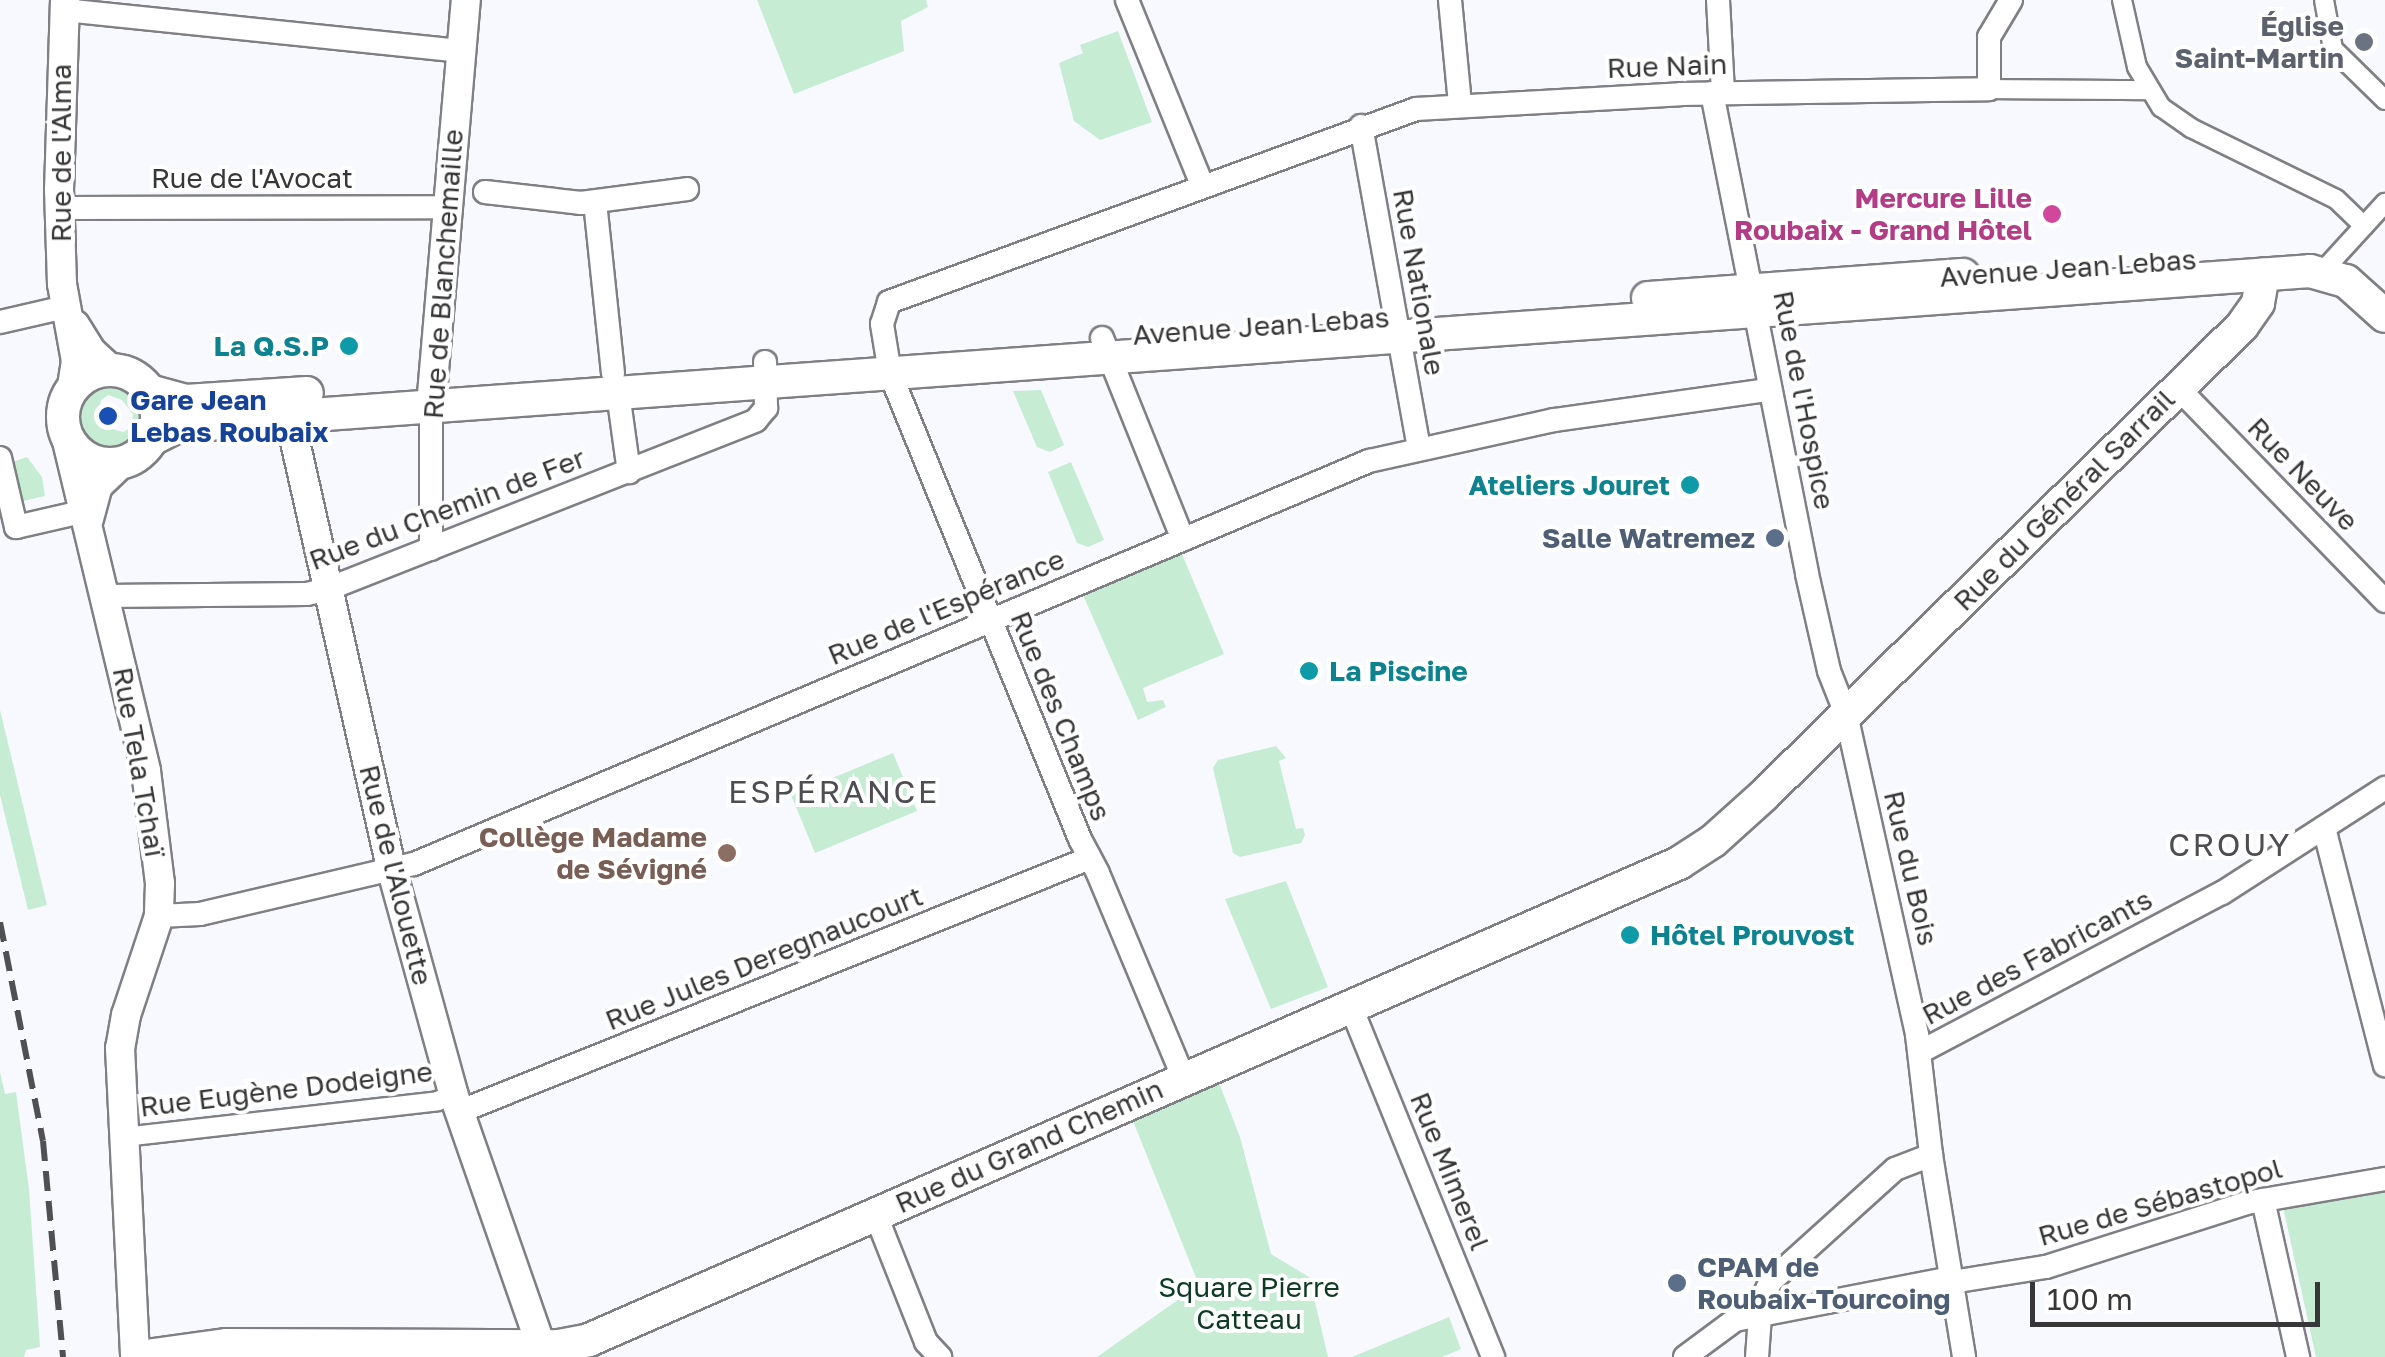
<!DOCTYPE html>
<html>
<head>
<meta charset="utf-8">
<style>
  body { margin:0 }
  #map { position:relative; width:2385px; height:1357px; overflow:hidden; background:#f8f9ff; font-family:"Golos Text",sans-serif }
  div>[style] { position:absolute }
  .green>* { inset:0; background:#c6ecd3 }
  .roads { filter:drop-shadow(2px 0 #7f7f84) drop-shadow(-2px 0 #7f7f84) drop-shadow(0 2px #7f7f84) drop-shadow(0 -2px #7f7f84) }
  .pedestrian>* { height:18px; margin:-9px; padding:0 9px; transform-origin:9px; border-radius:9px; background:#fff }
  .minor>* { height:22px; margin:-11px; padding:0 11px; transform-origin:11px; border-radius:11px; background:#fff }
  .tertiary>* { height:28px; margin:-14px; padding:0 14px; transform-origin:14px; border-radius:14px; background:#fff }
  .secondary>* { height:32px; margin:-16px; padding:0 16px; transform-origin:16px; border-radius:16px; background:#fff }
  .secondary>.ring { margin:-16px; padding:0; box-sizing:content-box; background:none; border:32px solid #fff; border-radius:50% }
  .rail>* { height:6px; margin-top:-3px; transform-origin:0; background:repeating-linear-gradient(90deg,#505052 0 20px,transparent 0 30px) }
  .dots>* { width:28px; height:28px; translate:-50% -50%; box-sizing:border-box; border:5px solid #fff; border-radius:50% }
  span { translate:-50% -50%; white-space:nowrap; text-align:center; line-height:1.15; -webkit-text-stroke:8px #fff; paint-order:stroke }
  .worship-label { font-size:28px; color:#5b616d; font-weight:700 }
  .right { translate:-100% -50%; text-align:right }
  .street-label { font-size:28px; color:#373739 }
  .hotel-label { font-size:28px; color:#b23c85; font-weight:700 }
  .culture-label { font-size:28px; color:#0d838f; font-weight:700 }
  .left { translate:0 -50%; text-align:left }
  .transit-label { font-size:28px; color:#164399; font-weight:700 }
  .service-label { font-size:28px; color:#4e5e75; font-weight:700 }
  .education-label { font-size:28px; color:#785e54; font-weight:700 }
  .park-label { font-size:28px; color:#0e3b23 }
  .quarter-label { font-size:32px; color:#4d4d52; letter-spacing:2.5px }
  .scale { position:absolute; left:2030px; top:1282px; width:290px; height:45px; box-sizing:border-box; border:5px solid #373739; border-top:0; padding-left:12px; font-size:30px; line-height:35px; white-space:nowrap; color:#373739; -webkit-text-stroke:8px #fff; paint-order:stroke }
</style>
</head>
<body>
<div id="map">
  <div class="green">
    <div style="clip-path:polygon(757px 0,926px 0,928px 7px,901px 21px,904px 51px,794px 94px)"></div>
    <div style="clip-path:polygon(1118px 31px,1152px 122px,1100px 140px,1074px 121px,1059px 63px,1083px 53px,1080px 45px)"></div>
    <div style="clip-path:polygon(evenodd,103px 382px,128px 386px,147px 414px,142px 439px,129px 451px,112px 457px,95px 454px,81px 443px,72px 419px,81px 395px,103px 382px,108px 395px,122px 400px,133px 414px,132px 426px,124px 432px,112px 429px,99px 411px,101px 400px,108px 395px)"></div>
    <div style="clip-path:polygon(1041px 390px,1064px 445px,1050px 452px,1037px 447px,1013px 391px)"></div>
    <div style="clip-path:polygon(27px 457px,42px 477px,45px 496px,23px 501px,13px 462px)"></div>
    <div style="clip-path:polygon(1071px 462px,1104px 540px,1088px 547px,1077px 543px,1048px 472px)"></div>
    <div style="clip-path:polygon(1182px 554px,1224px 654px,1143px 688px,1147px 702px,1163px 700px,1166px 707px,1138px 720px,1083px 595px)"></div>
    <div style="clip-path:polygon(0 710px,47px 905px,28px 910px,0 795px)"></div>
    <div style="clip-path:polygon(1276px 746px,1286px 758px,1279px 761px,1296px 829px,1303px 828px,1305px 835px,1301px 843px,1240px 857px,1233px 853px,1213px 768px,1218px 760px)"></div>
    <div style="clip-path:polygon(893px 753px,917px 811px,815px 853px,791px 795px)"></div>
    <div style="clip-path:polygon(1286px 881px,1328px 987px,1271px 1009px,1225px 899px)"></div>
    <div style="clip-path:polygon(0 1072px,5px 1094px,16px 1092px,29px 1189px,40px 1347px,26px 1350px,24px 1357px,0 1357px)"></div>
    <div style="clip-path:polygon(1219px 1083px,1240px 1137px,1271px 1254px,1309px 1277px,1328px 1357px,1097px 1357px,1199px 1285px,1133px 1121px)"></div>
    <div style="clip-path:polygon(2385px 1187px,2385px 1357px,2316px 1357px,2283px 1207px)"></div>
    <div style="clip-path:polygon(1449px 1317px,1461px 1349px,1442px 1357px,1352px 1357px)"></div>
  </div>
  <div class="roads">
    <div class="pedestrian">
      <div style="left:2122px;top:0;width:69px;rotate:77.4deg"></div>
      <div style="left:2137px;top:67px;width:47px;rotate:59deg"></div>
      <div style="left:2161px;top:107px;width:37px;rotate:35deg"></div>
      <div style="left:2191px;top:128px;width:161px;rotate:26.1deg"></div>
      <div style="left:2336px;top:199px;width:39px;rotate:44deg"></div>
      <div style="left:2324px;top:0;width:50px;rotate:79.6deg"></div>
      <div style="left:2333px;top:49px;width:73px;rotate:44.4deg"></div>
      <div style="left:1989px;top:89px;width:158px;rotate:0.4deg"></div>
      <div style="left:2321px;top:273px;width:95px;rotate:-47.6deg"></div>
      <div style="left:124px;top:1137px;width:316px;rotate:-6.5deg"></div>
      <div style="left:438px;top:1101px;width:17px;rotate:-28deg"></div>
    </div>
    <div class="minor">
      <div style="left:1127px;top:0;width:200px;rotate:67.9deg"></div>
      <div style="left:1450px;top:0;width:104px;rotate:84.5deg"></div>
      <div style="left:1718px;top:0;width:93px;rotate:86.9deg"></div>
      <div style="left:64px;top:10px;width:399px;rotate:5.9deg"></div>
      <div style="left:1712px;top:93px;width:490px;rotate:78.8deg"></div>
      <div style="left:1807px;top:574px;width:99px;rotate:77.2deg"></div>
      <div style="left:1829px;top:671px;width:46px;rotate:68.4deg"></div>
      <div style="left:1846px;top:714px;width:329px;rotate:77.5deg"></div>
      <div style="left:1917px;top:1035px;width:121px;rotate:83.3deg"></div>
      <div style="left:1931px;top:1155px;width:205px;rotate:80.7deg"></div>
      <div style="left:1361px;top:126px;width:328px;rotate:79.8deg"></div>
      <div style="left:485px;top:192px;width:97px;rotate:6.5deg"></div>
      <div style="left:581px;top:203px;width:107px;rotate:-7.5deg"></div>
      <div style="left:595px;top:202px;width:172px;rotate:84deg"></div>
      <div style="left:59px;top:208px;width:387px;rotate:-0.1deg"></div>
      <div style="left:0;top:322px;width:67px;rotate:-13deg"></div>
      <div style="left:1102px;top:338px;width:217px;rotate:68.1deg"></div>
      <div style="left:2178px;top:388px;width:297px;rotate:45.8deg"></div>
      <div style="left:618px;top:393px;width:80px;rotate:82.1deg"></div>
      <div style="left:0;top:458px;width:71px;rotate:76.9deg"></div>
      <div style="left:16px;top:527px;width:76px;rotate:-12.9deg"></div>
      <div style="left:431px;top:549px;width:143px;rotate:-90deg"></div>
      <div style="left:105px;top:596px;width:202px;rotate:-0.6deg"></div>
      <div style="left:307px;top:594px;width:22px;rotate:-13deg"></div>
      <div style="left:328px;top:589px;width:460px;rotate:-21.5deg"></div>
      <div style="left:756px;top:420px;width:16px;rotate:-50deg"></div>
      <div style="left:766px;top:408px;width:46px;rotate:-91.2deg"></div>
      <div style="left:2324px;top:828px;width:245px;rotate:75.6deg"></div>
      <div style="left:159px;top:916px;width:41px;rotate:-2.8deg"></div>
      <div style="left:200px;top:914px;width:220px;rotate:-13.2deg"></div>
      <div style="left:414px;top:864px;width:1037px;rotate:-22.88deg"></div>
      <div style="left:1369px;top:461px;width:189px;rotate:-12.5deg"></div>
      <div style="left:1554px;top:420px;width:216px;rotate:-8deg"></div>
      <div style="left:1351px;top:1007px;width:378px;rotate:67.9deg"></div>
      <div style="left:1920px;top:1052px;width:341px;rotate:-27.8deg"></div>
      <div style="left:2222px;top:893px;width:194px;rotate:-32.8deg"></div>
      <div style="left:1184px;top:1079px;width:223px;rotate:-112.7deg"></div>
      <div style="left:1098px;top:873px;width:38px;rotate:-118deg"></div>
      <div style="left:1080px;top:839px;width:503px;rotate:-112.18deg"></div>
      <div style="left:890px;top:373px;width:50px;rotate:-99.3deg"></div>
      <div style="left:882px;top:324px;width:23px;rotate:-72deg"></div>
      <div style="left:889px;top:302px;width:561px;rotate:-20.11deg"></div>
      <div style="left:1416px;top:109px;width:265px;rotate:-3.2deg"></div>
      <div style="left:1681px;top:94px;width:308px;rotate:-0.9deg"></div>
      <div style="left:1989px;top:89px;width:52px;rotate:-90deg"></div>
      <div style="left:1989px;top:37px;width:43px;rotate:-59.3deg"></div>
      <div style="left:459px;top:1112px;width:680px;rotate:-21.93deg"></div>
      <div style="left:2263px;top:1200px;width:161px;rotate:77.4deg"></div>
      <div style="left:875px;top:1213px;width:139px;rotate:68.4deg"></div>
      <div style="left:926px;top:1342px;width:21px;rotate:47deg"></div>
      <div style="left:1952px;top:1282px;width:95px;rotate:-9.1deg"></div>
      <div style="left:2046px;top:1267px;width:210px;rotate:-17.7deg"></div>
      <div style="left:2246px;top:1203px;width:141px;rotate:-9.8deg"></div>
      <div style="left:1685px;top:1357px;width:62px;rotate:-36.5deg"></div>
      <div style="left:1735px;top:1320px;width:220px;rotate:-11deg"></div>
      <div style="left:1757px;top:1357px;width:55px;rotate:-85.8deg"></div>
      <div style="left:1761px;top:1302px;width:23px;rotate:-65deg"></div>
      <div style="left:1771px;top:1281px;width:167px;rotate:-42.1deg"></div>
      <div style="left:1895px;top:1169px;width:39px;rotate:-21deg"></div>
    </div>
    <div class="tertiary">
      <div style="left:65px;top:0;width:189px;rotate:91.8deg"></div>
      <div style="left:59px;top:189px;width:95px;rotate:88.2deg"></div>
      <div style="left:62px;top:284px;width:78px;rotate:79.7deg"></div>
      <div style="left:76px;top:361px;width:30px;rotate:99deg"></div>
      <div style="left:75px;top:325px;width:32px;rotate:58deg"></div>
      <div style="left:92px;top:352px;width:27px;rotate:42deg"></div>
      <div style="left:285px;top:397px;width:486px;rotate:77.3deg"></div>
      <div style="left:392px;top:871px;width:230px;rotate:74.6deg"></div>
      <div style="left:453px;top:1093px;width:268px;rotate:70.8deg"></div>
      <div style="left:431px;top:406px;width:408px;rotate:-85.1deg"></div>
      <div style="left:66px;top:437px;width:343px;rotate:76.5deg"></div>
      <div style="left:146px;top:771px;width:113px;rotate:82.9deg"></div>
      <div style="left:160px;top:883px;width:33px;rotate:92deg"></div>
      <div style="left:159px;top:916px;width:104px;rotate:108.4deg"></div>
      <div style="left:126px;top:1015px;width:34px;rotate:100deg"></div>
      <div style="left:120px;top:1048px;width:309px;rotate:87.2deg"></div>
      <div style="left:89px;top:519px;width:34px;rotate:-75deg"></div>
      <div style="left:98px;top:486px;width:33px;rotate:-44deg"></div>
    </div>
    <div class="secondary">
      <div style="left:1648px;top:298px;width:316px;rotate:-4.2deg"></div>
      <div class="ring" style="left:63px;top:370px;width:62px;height:62px"></div>
      <div style="left:149px;top:391px;width:38px;rotate:15deg"></div>
      <div style="left:186px;top:401px;width:121px;rotate:-3.8deg"></div>
      <div style="left:152px;top:439px;width:27px;rotate:-27deg"></div>
      <div style="left:176px;top:427px;width:108px;rotate:-5.3deg"></div>
      <div style="left:284px;top:417px;width:2031px;rotate:-4.12deg"></div>
      <div style="left:2310px;top:271px;width:37px;rotate:16deg"></div>
      <div style="left:2346px;top:281px;width:52px;rotate:41.9deg"></div>
      <div style="left:139px;top:1357px;width:89px;rotate:-7.8deg"></div>
      <div style="left:227px;top:1345px;width:332px;rotate:0.2deg"></div>
      <div style="left:559px;top:1346px;width:31px;rotate:-11deg"></div>
      <div style="left:589px;top:1340px;width:1190px;rotate:-23.63deg"></div>
      <div style="left:1679px;top:863px;width:40px;rotate:-32.9deg"></div>
      <div style="left:1713px;top:841px;width:69px;rotate:-42deg"></div>
      <div style="left:1764px;top:795px;width:670px;rotate:-44.46deg"></div>
      <div style="left:2242px;top:326px;width:28px;rotate:-55deg"></div>
      <div style="left:2258px;top:303px;width:29px;rotate:-80deg"></div>
    </div>
  </div>
  <div class="rail">
    <div style="left:0;top:922px;width:223px;rotate:78.9deg"></div>
    <div style="left:43px;top:1141px;width:217px;rotate:84.7deg"></div>
  </div>
  <div class="dots">
    <div style="left:2364px;top:42px;background:#6b7280"></div>
    <div style="left:2052px;top:214px;background:#d1479c"></div>
    <div style="left:349px;top:346px;background:#0f9aa8"></div>
    <div style="left:108px;top:416px;background:#1a4fb4"></div>
    <div style="left:1690px;top:485px;background:#0f9aa8"></div>
    <div style="left:1775px;top:538px;background:#5c6f8a"></div>
    <div style="left:1309px;top:671px;background:#0f9aa8"></div>
    <div style="left:727px;top:853px;background:#8d6e63"></div>
    <div style="left:1630px;top:935px;background:#0f9aa8"></div>
    <div style="left:1677px;top:1283px;background:#5c6f8a"></div>
  </div>
  <div class="worship-label">
    <span class="right" style="left:2344px;top:42px">Église<br>Saint-Martin</span>
  </div>
  <div class="street-label">
    <span style="left:1667px;top:66px;rotate:-2deg">Rue Nain</span>
    <span style="left:61px;top:153px;rotate:-90deg">Rue de l'Alma</span>
    <span style="left:252px;top:178px">Rue de l'Avocat</span>
    <span style="left:2068px;top:268px;rotate:-4deg">Avenue Jean Lebas</span>
    <span style="left:443px;top:274px;rotate:-86deg">Rue de Blanchemaille</span>
    <span style="left:1419px;top:282px;rotate:80deg">Rue Nationale</span>
    <span style="left:1261px;top:326px;rotate:-4deg">Avenue Jean Lebas</span>
    <span style="left:1804px;top:400px;rotate:79deg">Rue de l'Hospice</span>
    <span style="left:2303px;top:474px;rotate:46deg">Rue Neuve</span>
    <span style="left:2064px;top:500px;rotate:-45deg">Rue du Général Sarrail</span>
    <span style="left:447px;top:509px;rotate:-21deg">Rue du Chemin de Fer</span>
    <span style="left:946px;top:607px;rotate:-23deg">Rue de l'Espérance</span>
    <span style="left:1061px;top:716px;rotate:68deg">Rue des Champs</span>
    <span style="left:139px;top:762px;rotate:80deg">Rue Tela Tchaï</span>
    <span style="left:1911px;top:868px;rotate:77deg">Rue du Bois</span>
    <span style="left:396px;top:875px;rotate:76deg">Rue de l'Alouette</span>
    <span style="left:2037px;top:957px;rotate:-28deg">Rue des Fabricants</span>
    <span style="left:764px;top:958px;rotate:-22deg">Rue Jules Deregnaucourt</span>
    <span style="left:286px;top:1089px;rotate:-7deg">Rue Eugène Dodeigne</span>
    <span style="left:1029px;top:1146px;rotate:-24deg">Rue du Grand Chemin</span>
    <span style="left:1450px;top:1171px;rotate:68deg">Rue Mimerel</span>
    <span style="left:2160px;top:1202px;rotate:-16deg">Rue de Sébastopol</span>
  </div>
  <div class="hotel-label">
    <span class="right" style="left:2032px;top:214px">Mercure Lille<br>Roubaix - Grand Hôtel</span>
  </div>
  <div class="culture-label">
    <span class="right" style="left:329px;top:346px">La Q.S.P</span>
    <span class="right" style="left:1670px;top:485px">Ateliers Jouret</span>
    <span class="left" style="left:1329px;top:671px">La Piscine</span>
    <span class="left" style="left:1650px;top:935px">Hôtel Prouvost</span>
  </div>
  <div class="transit-label">
    <span class="left" style="left:130px;top:416px">Gare Jean<br>Lebas Roubaix</span>
  </div>
  <div class="service-label">
    <span class="right" style="left:1755px;top:538px">Salle Watremez</span>
    <span class="left" style="left:1697px;top:1283px">CPAM de<br>Roubaix-Tourcoing</span>
  </div>
  <div class="education-label">
    <span class="right" style="left:707px;top:853px">Collège Madame<br>de Sévigné</span>
  </div>
  <div class="park-label">
    <span style="left:1249px;top:1303px">Square Pierre<br>Catteau</span>
  </div>
  <div class="quarter-label">
    <span style="left:834px;top:791px">ESPÉRANCE</span>
    <span style="left:2230px;top:844px">CROUY</span>
  </div>
  <div class="scale">100 m</div>
</div>
</body>
</html>
